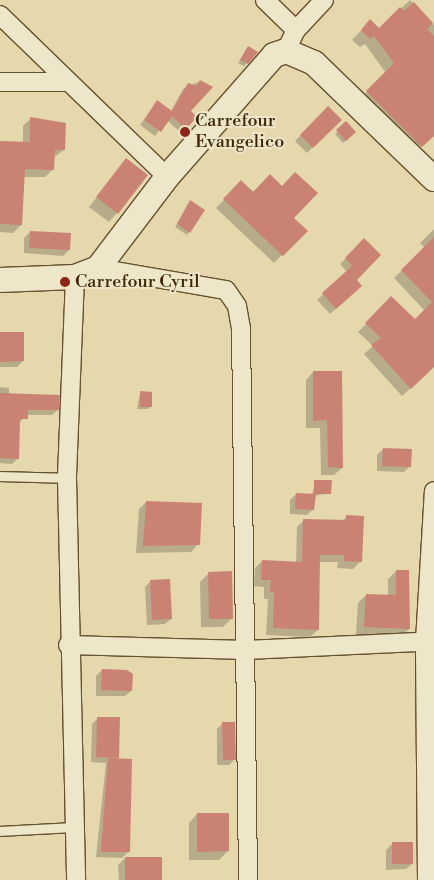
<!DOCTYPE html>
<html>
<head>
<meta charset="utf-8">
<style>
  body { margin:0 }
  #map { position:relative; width:434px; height:880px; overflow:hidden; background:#e4d8ac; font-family:"Libre Bodoni",serif }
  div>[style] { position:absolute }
  .shadow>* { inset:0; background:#0003 }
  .building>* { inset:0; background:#ca8273 }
  .roads { filter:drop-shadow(1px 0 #66522e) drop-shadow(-1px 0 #66522e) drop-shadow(0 1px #66522e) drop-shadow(0 -1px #66522e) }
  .lane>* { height:9px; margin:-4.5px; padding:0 4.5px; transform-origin:4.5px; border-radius:4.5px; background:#ede6c9 }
  .street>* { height:18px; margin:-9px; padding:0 9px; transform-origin:9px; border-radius:9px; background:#ede6c9 }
  .secondary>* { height:24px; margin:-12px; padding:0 12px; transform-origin:12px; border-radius:12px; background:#ede6c9 }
  .dots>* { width:14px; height:14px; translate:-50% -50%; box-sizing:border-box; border:2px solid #ede6c9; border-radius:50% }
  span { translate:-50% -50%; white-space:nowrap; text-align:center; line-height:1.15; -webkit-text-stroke:4px #ede6c9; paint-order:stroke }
  .poi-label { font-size:18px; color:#3c2504 }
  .left { translate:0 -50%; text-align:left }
</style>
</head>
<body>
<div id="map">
  <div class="shadow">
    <div style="clip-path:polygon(410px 0,434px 25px,434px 134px,412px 155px,358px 101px,386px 73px,365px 44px,360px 47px,352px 40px,370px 21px,379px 29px)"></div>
    <div style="clip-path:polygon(246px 50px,257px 52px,244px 66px,238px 63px)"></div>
    <div style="clip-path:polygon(200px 81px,189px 111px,195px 117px,181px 133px,167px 120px,155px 136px,140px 125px,157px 102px,171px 111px,183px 89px)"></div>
    <div style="clip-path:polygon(328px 108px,340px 120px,307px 153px,295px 141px)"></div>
    <div style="clip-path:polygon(31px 118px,64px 150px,53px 158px,53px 169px,45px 177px,23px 177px,21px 225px,13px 233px,0 232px,0 142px,23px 143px,23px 126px)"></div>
    <div style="clip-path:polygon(346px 123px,354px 132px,343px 143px,335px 134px)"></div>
    <div style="clip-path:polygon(126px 160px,117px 213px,109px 222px,89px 207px)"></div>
    <div style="clip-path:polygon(241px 182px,306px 231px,274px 263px,216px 208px)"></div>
    <div style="clip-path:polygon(190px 202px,203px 210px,187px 235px,175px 227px)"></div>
    <div style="clip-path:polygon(434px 229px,434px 366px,402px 396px,364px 354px,373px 346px,358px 332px,391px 298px,415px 321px,425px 311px,394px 278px,425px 248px,420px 243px)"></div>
    <div style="clip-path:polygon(30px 232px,69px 250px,63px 256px,24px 253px,24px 238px)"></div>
    <div style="clip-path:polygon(364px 240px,355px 292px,330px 314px,317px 300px,347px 272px,340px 264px)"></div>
    <div style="clip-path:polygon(0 333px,23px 361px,17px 367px,0 367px)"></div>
    <div style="clip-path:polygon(313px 372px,342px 468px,334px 475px,321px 475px,320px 428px,306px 428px,306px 380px)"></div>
    <div style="clip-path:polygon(0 387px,9px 388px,9px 395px,58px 410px,52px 415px,27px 415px,18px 424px,18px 458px,12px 464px,0 463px)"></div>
    <div style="clip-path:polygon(140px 393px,150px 407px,148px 409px,137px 409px)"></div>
    <div style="clip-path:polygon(383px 449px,410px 466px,404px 472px,377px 471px,377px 455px)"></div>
    <div style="clip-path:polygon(315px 482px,330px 493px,314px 496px,313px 509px,307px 515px,290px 514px,290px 500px,296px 494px,312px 495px)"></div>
    <div style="clip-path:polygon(146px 502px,198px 544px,191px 552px,136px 553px,139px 509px)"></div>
    <div style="clip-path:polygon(347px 516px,360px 562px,353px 569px,337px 568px,338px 562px,319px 562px,318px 630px,310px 637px,266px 635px,268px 599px,264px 599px,264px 587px,254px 586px,255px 568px,262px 561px,296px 563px,297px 527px,304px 520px,341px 522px)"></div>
    <div style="clip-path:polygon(396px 571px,409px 629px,401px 637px,356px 635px,358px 603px,366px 595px,388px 596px,388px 579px)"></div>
    <div style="clip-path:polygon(209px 573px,232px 618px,223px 627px,201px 627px,200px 582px)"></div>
    <div style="clip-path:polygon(151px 581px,171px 619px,165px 624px,147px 625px,145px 587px)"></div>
    <div style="clip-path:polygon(102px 670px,131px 691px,125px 696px,96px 696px,96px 676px)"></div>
    <div style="clip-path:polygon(98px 718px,118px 757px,128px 852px,122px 858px,96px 857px,106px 763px,91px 762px,92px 724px)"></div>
    <div style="clip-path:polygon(223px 723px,235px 759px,229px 765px,217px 765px,217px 729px)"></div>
    <div style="clip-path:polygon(197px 814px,228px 851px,219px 860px,189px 860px,189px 823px)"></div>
    <div style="clip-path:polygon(392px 844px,412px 864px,406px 869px,386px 870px,386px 850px)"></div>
    <div style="clip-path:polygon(125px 858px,161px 880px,119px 880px,118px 865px)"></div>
  </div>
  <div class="building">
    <div style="clip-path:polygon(414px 2px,433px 23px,427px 29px,434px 36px,434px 136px,422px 147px,366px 91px,394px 63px,374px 36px,370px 39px,361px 30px,370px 19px,379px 28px,400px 7px,404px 11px)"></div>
    <div style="clip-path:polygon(248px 46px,258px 52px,248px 64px,240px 60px)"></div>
    <div style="clip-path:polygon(200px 80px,213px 87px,191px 111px,197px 117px,186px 129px,172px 116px,161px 132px,144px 120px,157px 100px,172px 111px,188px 83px,197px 86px)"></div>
    <div style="clip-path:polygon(328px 106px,342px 120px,313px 148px,300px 135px)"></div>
    <div style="clip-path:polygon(30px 117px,66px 123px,65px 150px,55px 150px,54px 170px,25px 169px,22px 225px,0 224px,0 141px,30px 142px)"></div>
    <div style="clip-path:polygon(346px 121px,356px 132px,346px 141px,336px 130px)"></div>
    <div style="clip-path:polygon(126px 158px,148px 175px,118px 214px,96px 197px)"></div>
    <div style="clip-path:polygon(295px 172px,318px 193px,294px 218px,308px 231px,283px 256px,223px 199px,241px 180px,253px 192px,270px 174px,282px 186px)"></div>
    <div style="clip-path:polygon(190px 200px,205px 210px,190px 233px,177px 224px)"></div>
    <div style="clip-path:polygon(30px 231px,71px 233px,70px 250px,29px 248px)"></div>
    <div style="clip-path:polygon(434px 237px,434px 367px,411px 389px,371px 345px,381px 338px,365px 323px,391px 296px,415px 319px,432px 302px,401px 270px)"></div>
    <div style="clip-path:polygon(364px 238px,381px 255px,357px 280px,362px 286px,336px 309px,322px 293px,352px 266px,345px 258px)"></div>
    <div style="clip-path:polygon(0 332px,24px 332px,24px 361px,0 362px)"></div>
    <div style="clip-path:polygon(313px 371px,342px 371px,343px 468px,328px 467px,327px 420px,313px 421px)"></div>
    <div style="clip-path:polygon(140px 391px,152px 392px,152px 407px,140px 407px)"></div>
    <div style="clip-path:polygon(0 393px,60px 395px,59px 410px,28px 410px,28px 419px,20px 419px,19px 459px,0 458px)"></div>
    <div style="clip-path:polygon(383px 448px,412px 449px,411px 467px,382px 466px)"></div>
    <div style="clip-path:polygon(314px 480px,332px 480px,331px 494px,314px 494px)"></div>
    <div style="clip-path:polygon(296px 493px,316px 494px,314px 510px,295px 509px)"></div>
    <div style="clip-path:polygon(146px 501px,202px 503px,200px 545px,143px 546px)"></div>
    <div style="clip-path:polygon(346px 515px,364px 516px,362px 562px,344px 561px,344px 555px,320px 555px,319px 630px,273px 628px,274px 592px,270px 592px,271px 580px,261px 580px,262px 560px,302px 562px,303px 519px,346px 520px)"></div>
    <div style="clip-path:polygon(396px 570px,409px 570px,410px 629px,364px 627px,366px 594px,396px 595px)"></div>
    <div style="clip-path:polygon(232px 571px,233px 619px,209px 619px,208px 572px)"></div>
    <div style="clip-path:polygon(170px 579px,172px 619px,152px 620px,150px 580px)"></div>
    <div style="clip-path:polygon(102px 669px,127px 670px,133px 674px,132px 691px,101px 690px)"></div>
    <div style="clip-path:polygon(97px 717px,120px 717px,119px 758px,96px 757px)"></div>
    <div style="clip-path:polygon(222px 722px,235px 722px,236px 760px,223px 760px)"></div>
    <div style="clip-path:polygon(108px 758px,132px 759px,130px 852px,101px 852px)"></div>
    <div style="clip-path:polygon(197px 813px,229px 813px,229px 851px,197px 852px)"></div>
    <div style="clip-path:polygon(392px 842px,413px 842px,413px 864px,392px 864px)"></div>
    <div style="clip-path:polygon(125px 857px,162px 857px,162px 880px,125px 880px)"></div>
  </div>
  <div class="roads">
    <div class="lane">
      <div style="left:0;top:476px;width:67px;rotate:1.7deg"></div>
      <div style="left:0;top:831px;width:74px;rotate:-3.1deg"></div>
    </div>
    <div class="street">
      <div style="left:265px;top:0;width:43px;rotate:44.1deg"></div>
      <div style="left:0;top:15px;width:233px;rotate:44.1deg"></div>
      <div style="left:286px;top:51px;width:23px;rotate:-65deg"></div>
      <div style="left:296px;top:30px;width:41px;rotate:-47deg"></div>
      <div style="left:0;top:82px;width:64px"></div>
      <div style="left:98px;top:268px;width:130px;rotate:9.8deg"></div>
      <div style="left:226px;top:290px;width:19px;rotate:55deg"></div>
      <div style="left:237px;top:306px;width:22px;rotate:80deg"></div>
      <div style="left:241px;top:328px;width:552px;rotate:89.27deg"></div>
      <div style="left:75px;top:277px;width:201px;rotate:92.3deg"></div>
      <div style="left:67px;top:478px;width:402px;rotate:88.7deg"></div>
      <div style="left:68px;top:645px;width:178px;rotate:1.6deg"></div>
      <div style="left:246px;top:650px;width:188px;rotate:-2.7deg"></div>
      <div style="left:427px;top:880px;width:239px;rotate:-90.5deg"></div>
      <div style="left:425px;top:641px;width:150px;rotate:-86.6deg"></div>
    </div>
    <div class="secondary">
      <div style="left:0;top:280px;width:75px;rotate:-2.3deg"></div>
      <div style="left:75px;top:277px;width:25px;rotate:-21deg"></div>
      <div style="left:98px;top:268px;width:114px;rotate:-52.8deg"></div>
      <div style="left:167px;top:177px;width:162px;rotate:-48.7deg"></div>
      <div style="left:274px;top:55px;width:13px;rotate:-18deg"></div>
      <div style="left:286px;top:51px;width:30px;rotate:23deg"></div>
      <div style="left:314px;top:63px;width:167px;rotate:44deg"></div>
    </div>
  </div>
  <div class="dots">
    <div style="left:185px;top:132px;background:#8f2418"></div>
    <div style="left:65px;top:282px;background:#8f2418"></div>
  </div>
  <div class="poi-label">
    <span class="left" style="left:195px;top:132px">Carrefour<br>Evangelico</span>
    <span class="left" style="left:75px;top:282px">Carrefour Cyril</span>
  </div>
</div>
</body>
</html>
